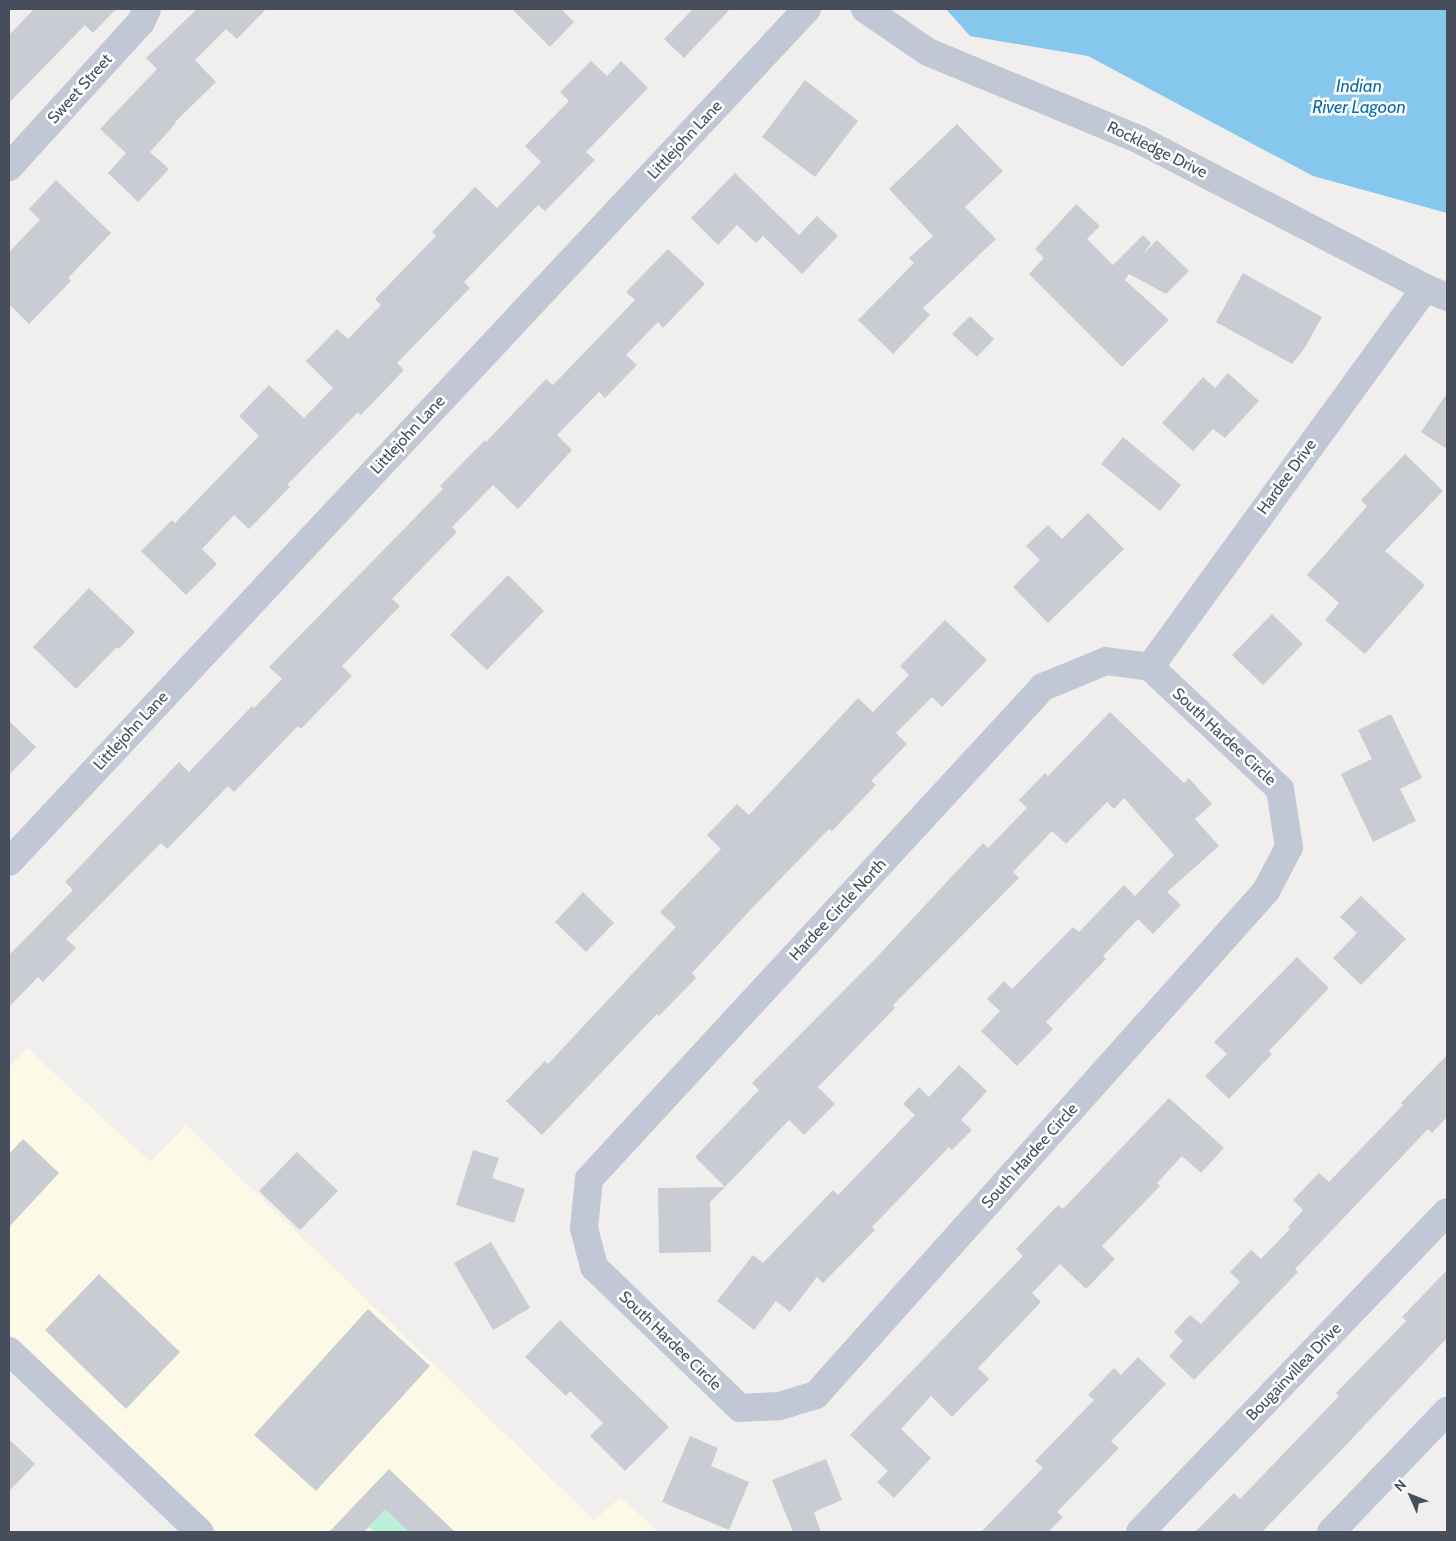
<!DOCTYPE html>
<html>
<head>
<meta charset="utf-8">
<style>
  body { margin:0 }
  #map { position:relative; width:1456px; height:1541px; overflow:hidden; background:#f1eeee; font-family:Cabin,sans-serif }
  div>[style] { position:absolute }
  .commercial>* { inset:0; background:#fcfae6 }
  .green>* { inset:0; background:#bbf0d8 }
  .water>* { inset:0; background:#86c7ee }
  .building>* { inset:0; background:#caccd4 }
  .minor>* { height:28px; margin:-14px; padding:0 14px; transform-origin:14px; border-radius:14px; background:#c1c7d4 }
  .tertiary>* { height:28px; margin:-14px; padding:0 14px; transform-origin:14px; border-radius:14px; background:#c1c7d4 }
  span { translate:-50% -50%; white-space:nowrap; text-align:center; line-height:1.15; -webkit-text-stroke:5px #fff; paint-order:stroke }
  .street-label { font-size:16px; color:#464e5c }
  .water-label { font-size:18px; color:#086eac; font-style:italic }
  .frame { position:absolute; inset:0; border:10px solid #464e5c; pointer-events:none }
  .north { position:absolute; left:1386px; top:1471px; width:50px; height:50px; -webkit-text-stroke:4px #fff; paint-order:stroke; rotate:314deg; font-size:14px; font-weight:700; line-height:20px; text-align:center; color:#464e5c }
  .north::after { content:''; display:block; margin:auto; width:18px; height:22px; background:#464e5c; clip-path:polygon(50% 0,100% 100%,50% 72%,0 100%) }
</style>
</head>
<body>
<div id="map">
  <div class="commercial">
    <div style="clip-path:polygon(27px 1048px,150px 1162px,186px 1125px,594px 1520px,621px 1497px,658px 1532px,425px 1532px,393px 1502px,357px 1529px,359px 1532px,218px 1532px,9px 1334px,9px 1067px)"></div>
  </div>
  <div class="green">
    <div style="clip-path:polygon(385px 1509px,409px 1532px,374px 1532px,369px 1527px)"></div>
  </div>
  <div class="water">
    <div style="clip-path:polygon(946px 9px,1447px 9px,1447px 213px,1313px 176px,1088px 56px,970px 36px)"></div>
  </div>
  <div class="building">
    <div style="clip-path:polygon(34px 9px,116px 9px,93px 33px,85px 25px,9px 103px,9px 35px)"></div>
    <div style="clip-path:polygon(197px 9px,266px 9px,237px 39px,226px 29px,195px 60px,216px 82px,175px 122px,176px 123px,150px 152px,169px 169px,138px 202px,108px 173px,126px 153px,100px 129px,157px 69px,146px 58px)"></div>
    <div style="clip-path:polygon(512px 9px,561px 9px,574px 22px,550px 47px)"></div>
    <div style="clip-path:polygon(693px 9px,730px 9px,684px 58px,664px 39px)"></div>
    <div style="clip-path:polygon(591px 61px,607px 76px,621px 61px,648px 88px,586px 152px,595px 160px,545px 211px,538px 205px,464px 282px,470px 288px,397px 363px,404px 370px,361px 415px,358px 412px,287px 485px,290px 487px,249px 529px,234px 515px,202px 549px,217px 564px,186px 595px,141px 551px,172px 520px,175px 523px,259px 436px,239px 416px,269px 385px,304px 418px,333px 388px,306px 361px,337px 329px,348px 339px,381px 305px,375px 299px,436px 236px,432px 232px,475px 187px,497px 208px,541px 162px,525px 146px,569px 101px,560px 92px)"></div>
    <div style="clip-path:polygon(805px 80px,858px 121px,815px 177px,762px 137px)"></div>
    <div style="clip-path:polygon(957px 124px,1003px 171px,965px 207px,996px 239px,923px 308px,930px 315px,893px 354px,858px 320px,914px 263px,909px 258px,933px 236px,889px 189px)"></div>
    <div style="clip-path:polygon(735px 173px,799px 235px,817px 216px,838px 236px,802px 274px,763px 236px,756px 243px,737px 225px,718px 245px,691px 218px)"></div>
    <div style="clip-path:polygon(56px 180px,111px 233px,68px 278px,71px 281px,29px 324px,9px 304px,9px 252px,40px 220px,29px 209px)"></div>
    <div style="clip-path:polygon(1076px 204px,1100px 226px,1087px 239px,1113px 265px,1143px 235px,1151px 243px,1142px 255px,1157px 240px,1189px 271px,1166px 294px,1129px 274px,1125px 280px,1169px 320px,1122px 367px,1029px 274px,1044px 258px,1035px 249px)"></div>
    <div style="clip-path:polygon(668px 249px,705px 284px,663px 328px,658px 322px,626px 355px,637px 365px,605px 398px,599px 392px,557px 435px,572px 450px,518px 509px,493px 485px,452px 527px,457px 532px,392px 599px,400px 606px,342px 666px,352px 676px,301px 729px,298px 726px,234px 792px,228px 786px,167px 849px,161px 843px,66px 939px,76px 948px,43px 982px,38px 977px,9px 1007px,9px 955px,73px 890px,65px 882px,179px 762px,189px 772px,252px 706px,254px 708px,282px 679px,269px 667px,443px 489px,440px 486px,485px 440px,486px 442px,546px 379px,553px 385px,635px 300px,626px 292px)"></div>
    <div style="clip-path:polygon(1243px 273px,1322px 317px,1304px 349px,1292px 364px,1216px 322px)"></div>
    <div style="clip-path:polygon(970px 316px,994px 339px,977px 357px,952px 334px)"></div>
    <div style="clip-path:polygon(1228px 373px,1259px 401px,1225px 438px,1213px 429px,1193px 451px,1162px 423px,1203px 377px,1215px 388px)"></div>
    <div style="clip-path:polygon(1447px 393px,1447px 449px,1421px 432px)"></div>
    <div style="clip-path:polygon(1123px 437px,1181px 485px,1160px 511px,1101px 464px)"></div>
    <div style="clip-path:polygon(1405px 454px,1443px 491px,1385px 551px,1425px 585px,1365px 654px,1325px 620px,1339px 603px,1307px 575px,1367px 506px,1361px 500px)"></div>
    <div style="clip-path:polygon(1088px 513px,1124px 549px,1048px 623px,1013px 587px,1040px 560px,1026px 546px,1048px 525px,1062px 539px)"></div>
    <div style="clip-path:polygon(508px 575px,544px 611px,487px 670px,450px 635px)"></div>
    <div style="clip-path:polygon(89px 588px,135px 632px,119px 649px,117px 647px,76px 689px,33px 647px)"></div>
    <div style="clip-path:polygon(1272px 614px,1303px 644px,1263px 685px,1232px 655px)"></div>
    <div style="clip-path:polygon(945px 620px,987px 660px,942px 707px,932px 697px,896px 733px,907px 744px,871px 781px,876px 785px,832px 831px,829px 829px,755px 905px,692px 973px,696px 978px,659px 1016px,657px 1014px,542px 1135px,506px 1101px,545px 1061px,548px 1064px,676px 927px,660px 912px,721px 849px,707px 835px,737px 804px,749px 815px,858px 698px,873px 712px,909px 675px,900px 666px)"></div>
    <div style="clip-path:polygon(1110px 712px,1184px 783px,1189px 778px,1212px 804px,1195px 819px,1219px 846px,1167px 892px,1181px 905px,1153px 934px,1138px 919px,1103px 956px,1106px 959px,1046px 1022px,1053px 1029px,1017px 1066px,981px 1031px,1000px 1011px,987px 999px,1004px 981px,1012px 989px,1073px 927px,1079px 932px,1124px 885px,1135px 896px,1174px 855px,1124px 798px,1114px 809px,1107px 802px,1066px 844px,1052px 831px,1013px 872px,1019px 878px,893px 1005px,895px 1008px,818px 1087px,835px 1104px,804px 1135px,789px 1120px,725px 1187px,695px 1157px,759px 1090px,752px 1083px,876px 958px,983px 843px,988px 848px,1027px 808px,1019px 800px,1045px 773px,1048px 776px)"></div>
    <div style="clip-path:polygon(1391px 714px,1422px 778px,1400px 789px,1416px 821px,1373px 842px,1341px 774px,1372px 759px,1358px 730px)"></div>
    <div style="clip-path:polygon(9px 721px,36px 747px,9px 775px)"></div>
    <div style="clip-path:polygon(583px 892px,614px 923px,586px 952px,555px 922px)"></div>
    <div style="clip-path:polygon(1361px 896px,1406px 939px,1361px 985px,1333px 958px,1357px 933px,1340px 917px)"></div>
    <div style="clip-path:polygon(1297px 957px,1329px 988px,1269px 1051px,1272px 1054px,1229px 1099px,1205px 1076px,1227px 1054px,1214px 1042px)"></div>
    <div style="clip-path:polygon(1447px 1055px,1447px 1117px,1432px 1133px,1428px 1129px,1354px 1207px,1295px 1269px,1298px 1272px,1194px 1380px,1169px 1356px,1183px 1341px,1174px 1332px,1190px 1315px,1201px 1324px,1240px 1282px,1230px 1272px,1251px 1250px,1261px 1259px,1290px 1229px,1288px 1227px,1303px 1210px,1293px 1200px,1319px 1173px,1329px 1182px,1403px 1105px,1401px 1103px)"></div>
    <div style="clip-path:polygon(959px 1065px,987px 1091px,961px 1120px,972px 1130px,952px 1150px,949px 1147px,872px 1227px,875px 1230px,823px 1283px,817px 1277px,790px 1312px,776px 1301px,754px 1330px,717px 1301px,753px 1255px,763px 1263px,833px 1190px,838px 1195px,915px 1115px,903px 1104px,919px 1087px,929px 1097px)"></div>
    <div style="clip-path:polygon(1169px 1098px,1224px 1148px,1201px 1173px,1182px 1156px,1157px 1183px,1160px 1186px,1102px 1246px,1115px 1259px,1086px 1289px,1060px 1264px,1032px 1293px,1041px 1302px,978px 1368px,989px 1379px,952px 1417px,931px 1396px,901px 1429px,931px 1458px,894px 1498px,877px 1482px,888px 1471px,850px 1435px,1023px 1256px,1016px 1249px,1058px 1205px,1063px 1209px)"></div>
    <div style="clip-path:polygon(23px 1139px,59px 1173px,9px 1227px,9px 1154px)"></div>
    <div style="clip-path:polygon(473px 1150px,499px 1158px,492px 1178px,525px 1189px,514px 1223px,456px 1205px)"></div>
    <div style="clip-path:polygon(297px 1152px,338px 1191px,300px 1230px,259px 1191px)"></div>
    <div style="clip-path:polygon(725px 1187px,710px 1202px,711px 1252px,659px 1253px,658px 1188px)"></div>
    <div style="clip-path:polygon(491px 1242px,530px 1308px,493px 1330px,454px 1263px)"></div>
    <div style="clip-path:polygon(1447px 1270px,1447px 1338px,1348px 1443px,1262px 1532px,1195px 1532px,1234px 1493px,1240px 1499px,1339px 1396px,1336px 1393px,1406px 1321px,1402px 1317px)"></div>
    <div style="clip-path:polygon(99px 1274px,180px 1352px,126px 1409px,45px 1330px)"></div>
    <div style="clip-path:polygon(368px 1309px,430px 1366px,316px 1491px,254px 1435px)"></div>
    <div style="clip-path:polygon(560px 1320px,669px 1427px,625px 1471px,590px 1436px,603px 1423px,570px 1391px,566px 1396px,525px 1357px)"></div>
    <div style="clip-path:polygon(1138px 1357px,1166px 1384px,1111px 1441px,1119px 1448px,1057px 1512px,1063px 1517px,1048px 1532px,981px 1532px,1043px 1468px,1035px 1461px,1094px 1400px,1088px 1395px,1114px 1368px,1121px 1375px)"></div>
    <div style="clip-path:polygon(690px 1436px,718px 1448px,711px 1466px,749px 1482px,729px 1530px,662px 1502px)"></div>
    <div style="clip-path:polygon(9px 1439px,35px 1464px,9px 1491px)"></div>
    <div style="clip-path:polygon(826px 1459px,842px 1500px,814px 1512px,821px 1532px,793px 1532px,772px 1480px)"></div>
    <div style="clip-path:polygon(389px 1469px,455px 1532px,409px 1532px,385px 1509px,364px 1532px,329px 1532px)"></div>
  </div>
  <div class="minor">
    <div style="left:9px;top:167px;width:196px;rotate:-47.7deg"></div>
    <div style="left:141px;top:22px;width:14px;rotate:-65deg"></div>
    <div style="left:1106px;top:661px;width:44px;rotate:7.8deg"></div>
    <div style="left:1150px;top:667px;width:178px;rotate:43.2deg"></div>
    <div style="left:1280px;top:789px;width:59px;rotate:81.2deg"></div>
    <div style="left:1289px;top:847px;width:50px;rotate:117.6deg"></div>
    <div style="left:1266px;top:891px;width:676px;rotate:131.76deg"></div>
    <div style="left:816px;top:1395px;width:39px;rotate:163deg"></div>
    <div style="left:779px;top:1406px;width:39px;rotate:177deg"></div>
    <div style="left:740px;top:1408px;width:203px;rotate:-136deg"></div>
    <div style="left:594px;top:1267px;width:40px;rotate:-104.4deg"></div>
    <div style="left:584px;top:1228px;width:49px;rotate:-84.2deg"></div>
    <div style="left:589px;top:1179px;width:669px;rotate:-47.3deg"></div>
    <div style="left:1043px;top:687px;width:68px;rotate:-22.4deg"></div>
    <div style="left:1150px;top:667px;width:468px;rotate:-54deg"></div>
    <div style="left:9px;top:862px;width:1168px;rotate:-46.91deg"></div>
    <div style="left:1140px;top:1532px;width:443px;rotate:-46.2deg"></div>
    <div style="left:1331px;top:1532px;width:168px;rotate:-46.2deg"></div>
  </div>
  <div class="tertiary">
    <div style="left:865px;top:9px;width:76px;rotate:34.3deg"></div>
    <div style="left:928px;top:52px;width:230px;rotate:22.5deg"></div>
    <div style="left:1140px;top:140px;width:321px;rotate:27.4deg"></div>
    <div style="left:1425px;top:288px;width:24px;rotate:22deg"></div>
    <div style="left:9px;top:1351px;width:263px;rotate:43.5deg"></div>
  </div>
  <div class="street-label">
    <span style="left:80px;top:89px;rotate:-48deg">Sweet Street</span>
    <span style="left:685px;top:140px;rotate:-47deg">Littlejohn Lane</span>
    <span style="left:1157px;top:150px;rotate:26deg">Rockledge Drive</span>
    <span style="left:408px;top:435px;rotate:-47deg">Littlejohn Lane</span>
    <span style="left:1287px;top:477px;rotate:-54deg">Hardee Drive</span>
    <span style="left:131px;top:731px;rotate:-47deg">Littlejohn Lane</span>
    <span style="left:1224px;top:737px;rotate:43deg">South Hardee Circle</span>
    <span style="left:838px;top:910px;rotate:-47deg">Hardee Circle North</span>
    <span style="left:1030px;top:1156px;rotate:-48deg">South Hardee Circle</span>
    <span style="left:670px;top:1341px;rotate:44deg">South Hardee Circle</span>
    <span style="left:1294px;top:1372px;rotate:-46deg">Bougainvillea Drive</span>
  </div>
  <div class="water-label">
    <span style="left:1359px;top:97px">Indian<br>River Lagoon</span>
  </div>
  <div class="frame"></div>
  <div class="north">N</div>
</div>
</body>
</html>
